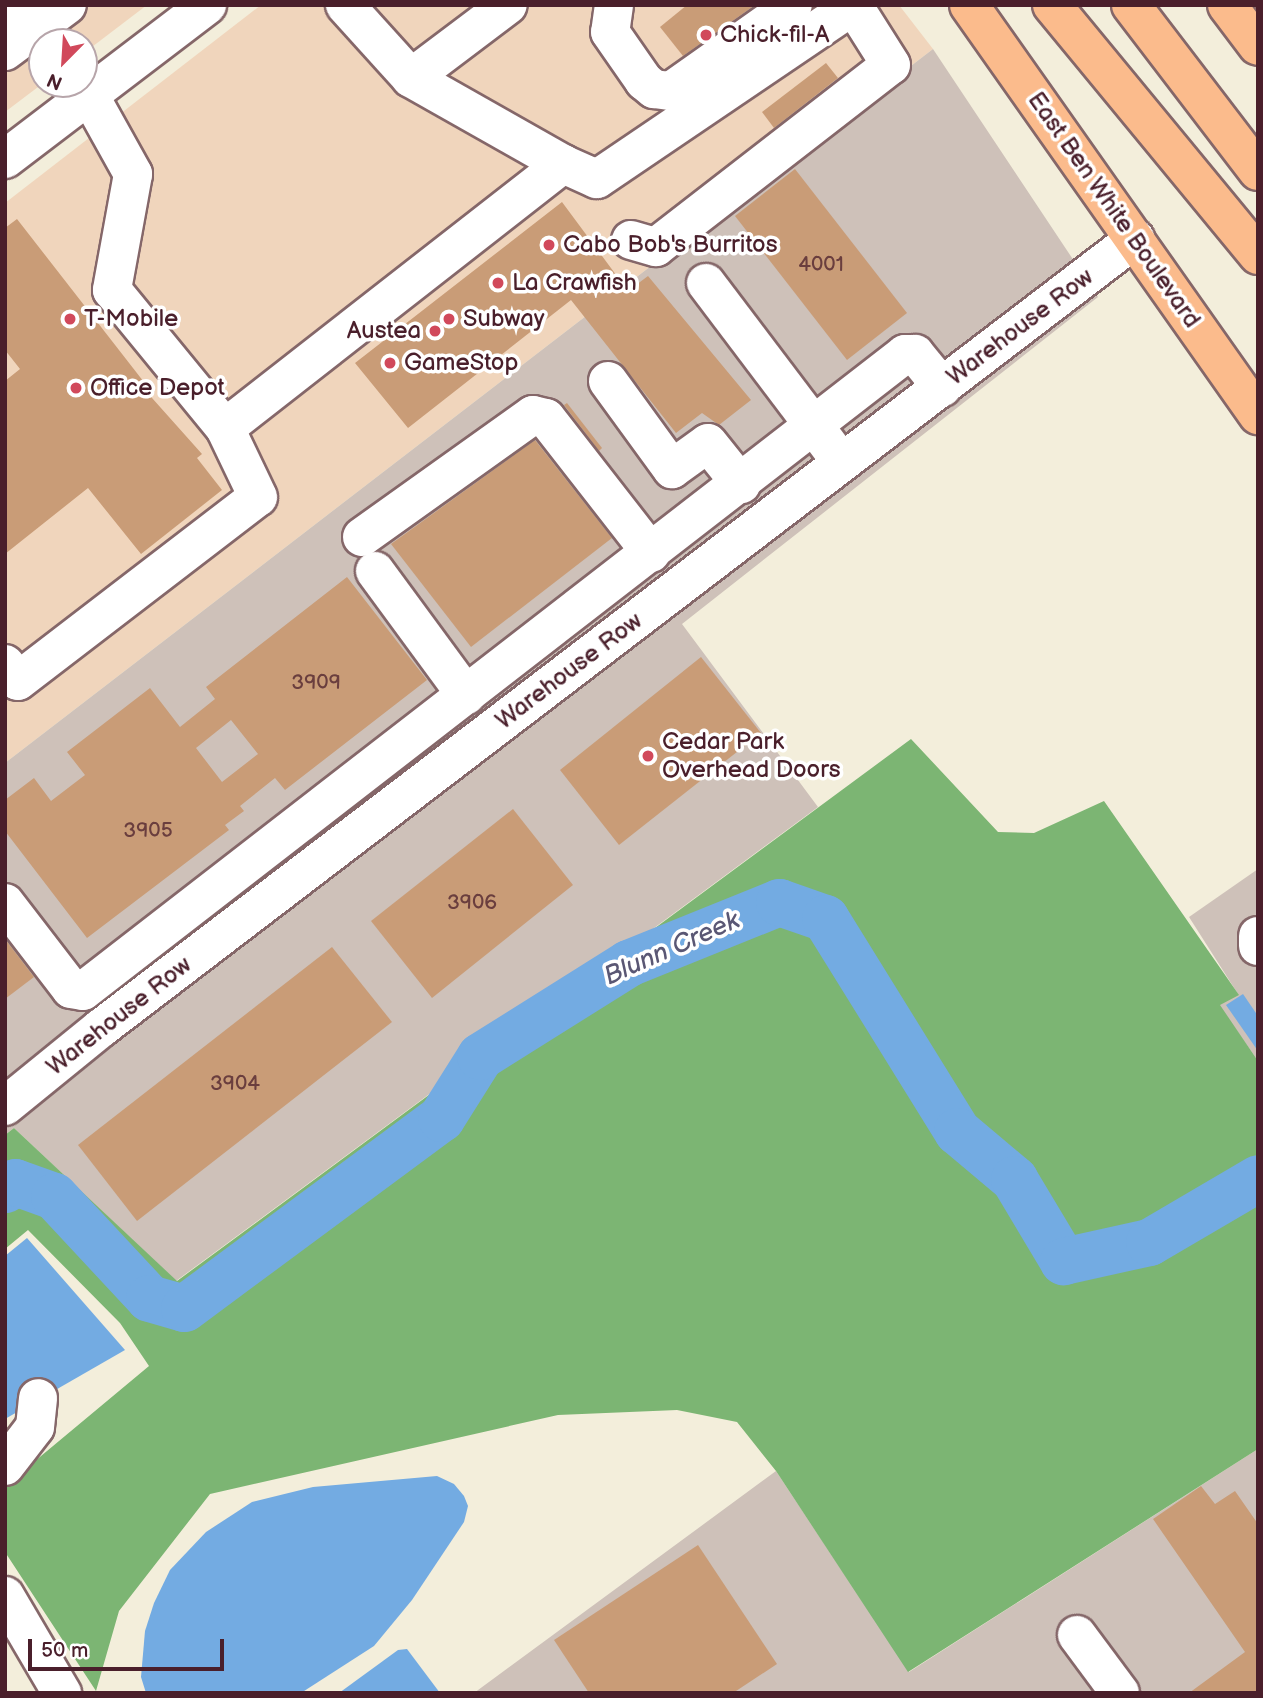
<!DOCTYPE html>
<html>
<head>
<meta charset="utf-8">
<style>
  body { margin:0 }
  #map { position:relative; width:1263px; height:1698px; overflow:hidden; background:#f3eedb; font-family:"Balsamiq Sans",sans-serif }
  div>[style] { position:absolute }
  .built>* { inset:0; background:#f0d5bc }
  .industrial>* { inset:0; background:#cec1b9 }
  .forest>* { inset:0; background:#7cb573 }
  .water>* { inset:0; background:#73abe2 }
  .river>* { height:47px; margin:-23.5px; padding:0 23.5px; transform-origin:23.5px; border-radius:23.5px; background:#73abe2 }
  .building>* { inset:0; background:#c99c77 }
  .roads { filter:drop-shadow(2px 0 #856769) drop-shadow(-2px 0 #856769) drop-shadow(0 2px #856769) drop-shadow(0 -2px #856769) }
  .minor>* { height:38px; margin:-19px; padding:0 19px; transform-origin:19px; border-radius:19px; background:#fff }
  .major>* { height:38px; margin:-19px; padding:0 19px; transform-origin:19px; border-radius:19px; background:#fbbb8c }
  .highway>* { height:38px; margin:-19px; padding:0 19px; transform-origin:19px; border-radius:19px; background:#fbbb8c }
  .dots>* { width:19px; height:19px; translate:-50% -50%; box-sizing:border-box; border:4px solid #fff; border-radius:50% }
  span { translate:-50% -50%; white-space:nowrap; text-align:center; line-height:1.15; -webkit-text-stroke:7px #fff; paint-order:stroke }
  .number-label { font-size:21px; color:#6a3e3e }
  .number-label span { -webkit-text-stroke-width:0 }
  .poi-label { font-size:24px; color:#4a1f2b }
  .left { translate:0 -50%; text-align:left }
  .right { translate:-100% -50%; text-align:right }
  .street-label { font-size:24px; color:#4a1f2b }
  .water-label { font-size:26px; color:#5a5774; font-style:italic }
  .frame { position:absolute; inset:0; border:7px solid #4a1f2b; pointer-events:none }
  .north { position:absolute; left:28px; top:28px; width:70px; height:70px; box-sizing:border-box; background:#fff; border:2px solid #b7a5aa; border-radius:50%; rotate:204deg; font-size:19px; font-weight:700; line-height:28px; text-align:center; color:#4a1f2b }
  .north::after { content:''; display:block; margin:auto; width:24px; height:32px; background:#d1495b; clip-path:polygon(50% 0,100% 100%,50% 72%,0 100%) }
  .scale { position:absolute; left:28px; top:1639px; width:196px; height:32px; box-sizing:border-box; border:4px solid #4a1f2b; border-top:0; padding-left:9px; font-size:21px; line-height:24px; white-space:nowrap; color:#4a1f2b; -webkit-text-stroke:5px #fff; paint-order:stroke }
</style>
</head>
<body>
<div id="map">
  <div class="built">
    <div style="clip-path:polygon(5px 5px,147px 5px,84px 53px,84px 42px,42px 42px,42px 84px,5px 112px)"></div>
    <div style="clip-path:polygon(261px 5px,899px 5px,933px 49px,5px 763px,5px 203px)"></div>
  </div>
  <div class="industrial">
    <div style="clip-path:polygon(933px 49px,1098px 297px,682px 624px,818px 807px,176px 1281px,14px 1128px,5px 1135px,5px 763px)"></div>
    <div style="clip-path:polygon(1258px 869px,1258px 1061px,1219px 1005px,1238px 994px,1189px 917px)"></div>
    <div style="clip-path:polygon(1258px 1449px,1258px 1693px,474px 1693px,776px 1471px,909px 1672px)"></div>
  </div>
  <div class="forest">
    <div style="clip-path:polygon(911px 739px,998px 832px,1034px 833px,1104px 801px,1239px 995px,1220px 1005px,1258px 1061px,1258px 1449px,908px 1672px,776px 1471px,737px 1422px,677px 1410px,558px 1415px,210px 1494px,119px 1611px,96px 1691px,5px 1552px,5px 1486px,149px 1366px,120px 1323px,28px 1230px,5px 1249px,5px 1135px,14px 1128px,177px 1281px)"></div>
  </div>
  <div class="water">
    <div style="clip-path:polygon(1243px 994px,1258px 1016px,1258px 1051px,1226px 1005px)"></div>
    <div style="clip-path:polygon(27px 1238px,125px 1350px,5px 1419px,5px 1256px)"></div>
    <div style="clip-path:polygon(437px 1476px,454px 1484px,464px 1496px,468px 1506px,464px 1522px,412px 1600px,374px 1646px,301px 1693px,146px 1693px,141px 1677px,145px 1631px,154px 1603px,170px 1570px,206px 1532px,252px 1502px,313px 1487px)"></div>
    <div style="clip-path:polygon(407px 1649px,440px 1693px,339px 1693px,398px 1650px)"></div>
  </div>
  <div class="river">
    <div style="left:5px;top:1189px;width:12px;rotate:-35deg"></div>
    <div style="left:15px;top:1182px;width:41px;rotate:19.7deg"></div>
    <div style="left:54px;top:1196px;width:139px;rotate:47deg"></div>
    <div style="left:149px;top:1298px;width:36px;rotate:16deg"></div>
    <div style="left:184px;top:1308px;width:320px;rotate:-36.5deg"></div>
    <div style="left:441px;top:1118px;width:73px;rotate:-57.8deg"></div>
    <div style="left:480px;top:1056px;width:175px;rotate:-32.1deg"></div>
    <div style="left:628px;top:963px;width:163px;rotate:-22deg"></div>
    <div style="left:779px;top:902px;width:49px;rotate:19.2deg"></div>
    <div style="left:825px;top:918px;width:251px;rotate:58.2deg"></div>
    <div style="left:957px;top:1131px;width:75px;rotate:40.1deg"></div>
    <div style="left:1014px;top:1179px;width:96px;rotate:59.1deg"></div>
    <div style="left:1063px;top:1261px;width:88px;rotate:-12.5deg"></div>
    <div style="left:1149px;top:1242px;width:126px;rotate:-30.4deg"></div>
  </div>
  <div class="building">
    <div style="clip-path:polygon(687px 5px,755px 5px,683px 56px,660px 27px)"></div>
    <div style="clip-path:polygon(826px 63px,838px 78px,774px 128px,762px 112px)"></div>
    <div style="clip-path:polygon(795px 169px,907px 313px,847px 360px,735px 216px)"></div>
    <div style="clip-path:polygon(562px 202px,628px 291px,648px 276px,751px 400px,719px 425px,702px 413px,676px 433px,571px 300px,408px 428px,355px 363px)"></div>
    <div style="clip-path:polygon(17px 219px,147px 386px,144px 389px,202px 454px,197px 458px,222px 490px,141px 554px,88px 488px,5px 554px,5px 381px,20px 369px,5px 350px,5px 228px)"></div>
    <div style="clip-path:polygon(567px 403px,602px 448px,599px 451px,564px 405px)"></div>
    <div style="clip-path:polygon(535px 440px,612px 538px,471px 647px,391px 544px)"></div>
    <div style="clip-path:polygon(evenodd,347px 577px,427px 680px,285px 790px,275px 778px,240px 806px,244px 811px,225px 825px,229px 830px,87px 938px,5px 831px,5px 800px,34px 778px,51px 801px,85px 775px,67px 752px,150px 688px,180px 727px,215px 699px,206px 687px,347px 577px,231px 720px,258px 754px,222px 782px,196px 748px,231px 720px)"></div>
    <div style="clip-path:polygon(701px 657px,761px 733px,619px 845px,560px 770px)"></div>
    <div style="clip-path:polygon(513px 809px,573px 885px,432px 998px,371px 921px)"></div>
    <div style="clip-path:polygon(5px 939px,34px 977px,5px 999px)"></div>
    <div style="clip-path:polygon(332px 947px,392px 1022px,137px 1221px,78px 1145px)"></div>
    <div style="clip-path:polygon(1201px 1486px,1215px 1504px,1235px 1491px,1258px 1524px,1258px 1693px,1189px 1693px,1245px 1652px,1153px 1519px)"></div>
    <div style="clip-path:polygon(698px 1545px,777px 1664px,733px 1693px,589px 1693px,554px 1640px)"></div>
  </div>
  <div class="roads">
    <div class="minor">
      <div style="left:12px;top:5px;width:48px;rotate:51deg"></div>
      <div style="left:345px;top:5px;width:98px;rotate:47.9deg"></div>
      <div style="left:411px;top:78px;width:175px;rotate:29.5deg"></div>
      <div style="left:614px;top:5px;width:27px;rotate:98deg"></div>
      <div style="left:610px;top:32px;width:60px;rotate:55.2deg"></div>
      <div style="left:644px;top:81px;width:13px;rotate:39deg"></div>
      <div style="left:654px;top:89px;width:17px;rotate:7deg"></div>
      <div style="left:671px;top:91px;width:149px;rotate:-35.2deg"></div>
      <div style="left:5px;top:51px;width:77px;rotate:-36.6deg"></div>
      <div style="left:411px;top:78px;width:121px;rotate:-37deg"></div>
      <div style="left:83px;top:84px;width:103px;rotate:60.9deg"></div>
      <div style="left:133px;top:174px;width:118px;rotate:100.3deg"></div>
      <div style="left:112px;top:290px;width:178px;rotate:50.7deg"></div>
      <div style="left:225px;top:428px;width:429px;rotate:-38deg"></div>
      <div style="left:563px;top:164px;width:37px;rotate:24deg"></div>
      <div style="left:597px;top:179px;width:310px;rotate:-34.1deg"></div>
      <div style="left:5px;top:159px;width:254px;rotate:-37.3deg"></div>
      <div style="left:631px;top:240px;width:26px;rotate:16deg"></div>
      <div style="left:656px;top:247px;width:297px;rotate:-37.8deg"></div>
      <div style="left:891px;top:65px;width:71px;rotate:-122.3deg"></div>
      <div style="left:706px;top:283px;width:206px;rotate:52.9deg"></div>
      <div style="left:608px;top:381px;width:109px;rotate:54deg"></div>
      <div style="left:672px;top:469px;width:44px;rotate:-35.8deg"></div>
      <div style="left:708px;top:443px;width:53px;rotate:51.2deg"></div>
      <div style="left:362px;top:537px;width:210px;rotate:-35.5deg"></div>
      <div style="left:533px;top:415px;width:13px;rotate:13deg"></div>
      <div style="left:546px;top:418px;width:171px;rotate:52.1deg"></div>
      <div style="left:375px;top:571px;width:154px;rotate:53.7deg"></div>
      <div style="left:5px;top:664px;width:21px;rotate:53deg"></div>
      <div style="left:18px;top:681px;width:302px;rotate:-37.5deg"></div>
      <div style="left:258px;top:497px;width:76px;rotate:-115.6deg"></div>
      <div style="left:5px;top:903px;width:108px;rotate:52.5deg"></div>
      <div style="left:71px;top:989px;width:12px;rotate:9deg"></div>
      <div style="left:83px;top:991px;width:1040px;rotate:-37.77deg"></div>
      <div style="left:905px;top:354px;width:10px"></div>
      <div style="left:915px;top:354px;width:43px;rotate:50.7deg"></div>
      <div style="left:1258px;top:936px;width:10px;rotate:90deg"></div>
      <div style="left:5px;top:1106px;width:124px;rotate:-39.1deg"></div>
      <div style="left:101px;top:1028px;width:1301px;rotate:-37.35deg"></div>
      <div style="left:5px;top:1466px;width:49px;rotate:-52.4deg"></div>
      <div style="left:35px;top:1427px;width:29px;rotate:-84deg"></div>
      <div style="left:5px;top:1596px;width:113px;rotate:59.6deg"></div>
      <div style="left:1077px;top:1635px;width:72px;rotate:53.4deg"></div>
    </div>
    <div class="major">
      <div style="left:969px;top:5px;width:502px;rotate:54.82deg"></div>
    </div>
    <div class="highway">
      <div style="left:1052px;top:5px;width:324px;rotate:50.5deg"></div>
      <div style="left:1131px;top:5px;width:209px;rotate:52.6deg"></div>
      <div style="left:1227px;top:5px;width:51px;rotate:52.9deg"></div>
    </div>
  </div>
  <div class="dots">
    <div style="left:706px;top:35px;background:#d1495b"></div>
    <div style="left:549px;top:245px;background:#d1495b"></div>
    <div style="left:498px;top:283px;background:#d1495b"></div>
    <div style="left:70px;top:319px;background:#d1495b"></div>
    <div style="left:449px;top:319px;background:#d1495b"></div>
    <div style="left:435px;top:331px;background:#d1495b"></div>
    <div style="left:390px;top:363px;background:#d1495b"></div>
    <div style="left:76px;top:388px;background:#d1495b"></div>
    <div style="left:648px;top:756px;background:#d1495b"></div>
  </div>
  <div class="number-label">
    <span style="left:821px;top:265px">4001</span>
    <span style="left:316px;top:683px">3909</span>
    <span style="left:148px;top:831px">3905</span>
    <span style="left:472px;top:903px">3906</span>
    <span style="left:235px;top:1084px">3904</span>
  </div>
  <div class="poi-label">
    <span class="left" style="left:720px;top:35px">Chick-fil-A</span>
    <span class="left" style="left:563px;top:245px">Cabo Bob's Burritos</span>
    <span class="left" style="left:512px;top:283px">La Crawfish</span>
    <span class="left" style="left:84px;top:319px">T-Mobile</span>
    <span class="left" style="left:463px;top:319px">Subway</span>
    <span class="right" style="left:421px;top:331px">Austea</span>
    <span class="left" style="left:404px;top:363px">GameStop</span>
    <span class="left" style="left:90px;top:388px">Office Depot</span>
    <span class="left" style="left:662px;top:756px">Cedar Park<br>Overhead Doors</span>
  </div>
  <div class="street-label">
    <span style="left:1114px;top:210px;rotate:55deg">East Ben White Boulevard</span>
    <span style="left:1020px;top:327px;rotate:-37deg">Warehouse Row</span>
    <span style="left:569px;top:671px;rotate:-37deg">Warehouse Row</span>
    <span style="left:119px;top:1016px;rotate:-38deg">Warehouse Row</span>
  </div>
  <div class="water-label">
    <span style="left:672px;top:949px;rotate:-24deg">Blunn Creek</span>
  </div>
  <div class="frame"></div>
  <div class="north">N</div>
  <div class="scale">50 m</div>
</div>
</body>
</html>
